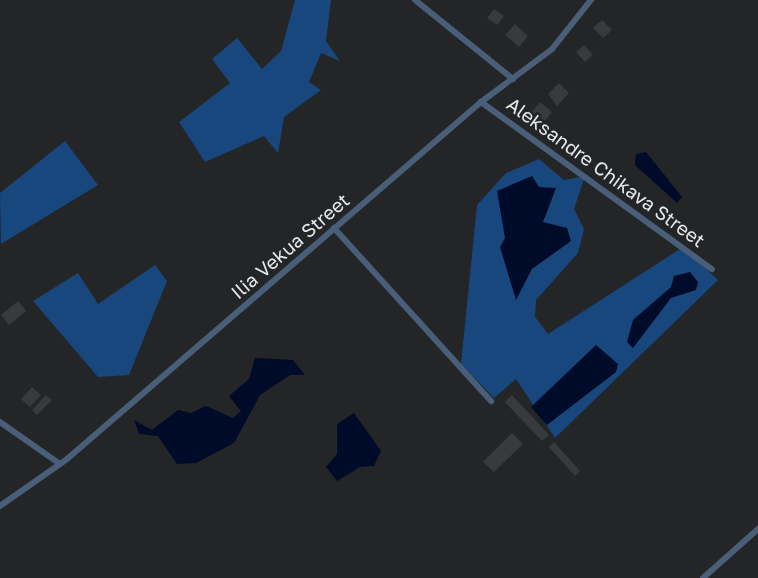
<!DOCTYPE html>
<html>
<head>
<meta charset="utf-8">
<style>
  body { margin:0 }
  #map { position:relative; width:758px; height:578px; overflow:hidden; background:#232527; font-family:"Golos Text",sans-serif }
  div>[style] { position:absolute }
  .green>* { inset:0; background:#18477d }
  .water>* { inset:0; background:#000b29 }
  .building>* { inset:0; background:#383a3c }
  .minor>* { height:6px; margin:-3px; padding:0 3px; transform-origin:3px; border-radius:3px; background:#495e79 }
  span { translate:-50% -50%; white-space:nowrap; text-align:center; line-height:1.15; -webkit-text-stroke:5px #232527; paint-order:stroke }
  .street-label { font-size:19px; color:#e6e7e9 }
</style>
</head>
<body>
<div id="map">
  <div class="green">
    <div style="clip-path:polygon(295px 0,331px 0,326px 41px,340px 61px,321px 53px,309px 82px,321px 90px,284px 117px,278px 153px,264px 136px,205px 162px,179px 122px,230px 83px,212px 59px,237px 38px,262px 69px,281px 51px)"></div>
    <div style="clip-path:polygon(65px 141px,98px 185px,1px 244px,0 193px)"></div>
    <div style="clip-path:polygon(539px 159px,564px 180px,585px 176px,574px 209px,584px 229px,578px 253px,536px 300px,535px 317px,548px 334px,683px 247px,718px 280px,555px 438px,516px 379px,494px 398px,461px 364px,477px 205px,506px 173px)"></div>
    <div style="clip-path:polygon(155px 265px,167px 281px,129px 375px,98px 377px,33px 301px,78px 273px,98px 304px)"></div>
  </div>
  <div class="water">
    <div style="clip-path:polygon(646px 152px,682px 197px,677px 203px,635px 165px,636px 154px)"></div>
    <div style="clip-path:polygon(532px 176px,539px 187px,556px 188px,543px 222px,567px 228px,571px 241px,532px 269px,516px 300px,500px 247px,505px 238px,497px 191px)"></div>
    <div style="clip-path:polygon(690px 272px,698px 282px,696px 290px,671px 298px,633px 348px,627px 342px,633px 320px,671px 287px,674px 276px)"></div>
    <div style="clip-path:polygon(596px 345px,618px 364px,616px 372px,547px 425px,531px 407px)"></div>
    <div style="clip-path:polygon(255px 358px,293px 360px,305px 375px,290px 375px,260px 395px,234px 443px,196px 463px,177px 464px,158px 436px,139px 434px,134px 420px,152px 430px,178px 410px,191px 413px,206px 406px,233px 418px,241px 411px,229px 396px,249px 379px)"></div>
    <div style="clip-path:polygon(354px 413px,381px 451px,374px 466px,360px 467px,337px 481px,326px 467px,337px 454px,337px 424px)"></div>
  </div>
  <div class="building">
    <div style="clip-path:polygon(494px 9px,504px 16px,497px 25px,487px 18px)"></div>
    <div style="clip-path:polygon(602px 20px,612px 30px,603px 38px,593px 28px)"></div>
    <div style="clip-path:polygon(515px 24px,528px 36px,519px 47px,505px 35px)"></div>
    <div style="clip-path:polygon(584px 45px,593px 55px,585px 62px,576px 52px)"></div>
    <div style="clip-path:polygon(559px 83px,569px 93px,557px 106px,548px 94px)"></div>
    <div style="clip-path:polygon(540px 102px,552px 112px,543px 123px,531px 113px)"></div>
    <div style="clip-path:polygon(18px 301px,26px 311px,9px 325px,1px 315px)"></div>
    <div style="clip-path:polygon(32px 387px,41px 395px,30px 407px,21px 399px)"></div>
    <div style="clip-path:polygon(46px 395px,52px 400px,37px 415px,32px 410px)"></div>
    <div style="clip-path:polygon(512px 395px,549px 435px,542px 441px,505px 402px)"></div>
    <div style="clip-path:polygon(512px 433px,523px 444px,494px 472px,483px 462px)"></div>
    <div style="clip-path:polygon(554px 442px,580px 471px,575px 476px,549px 447px)"></div>
  </div>
  <div class="minor">
    <div style="left:415px;top:0;width:126px;rotate:38.9deg"></div>
    <div style="left:481px;top:102px;width:285px;rotate:35.9deg"></div>
    <div style="left:334px;top:228px;width:234px;rotate:47.8deg"></div>
    <div style="left:0;top:422px;width:73px;rotate:35deg"></div>
    <div style="left:0;top:506px;width:82px;rotate:-35deg"></div>
    <div style="left:67px;top:459px;width:547px;rotate:-40.77deg"></div>
    <div style="left:481px;top:102px;width:89px;rotate:-36.7deg"></div>
    <div style="left:552px;top:49px;width:63px;rotate:-51.5deg"></div>
    <div style="left:703px;top:578px;width:74px;rotate:-41.7deg"></div>
  </div>
  <div class="street-label">
    <span style="left:606px;top:172px;rotate:36deg">Aleksandre Chikava Street</span>
    <span style="left:290px;top:246px;rotate:-41deg">Ilia Vekua Street</span>
  </div>
</div>
</body>
</html>
